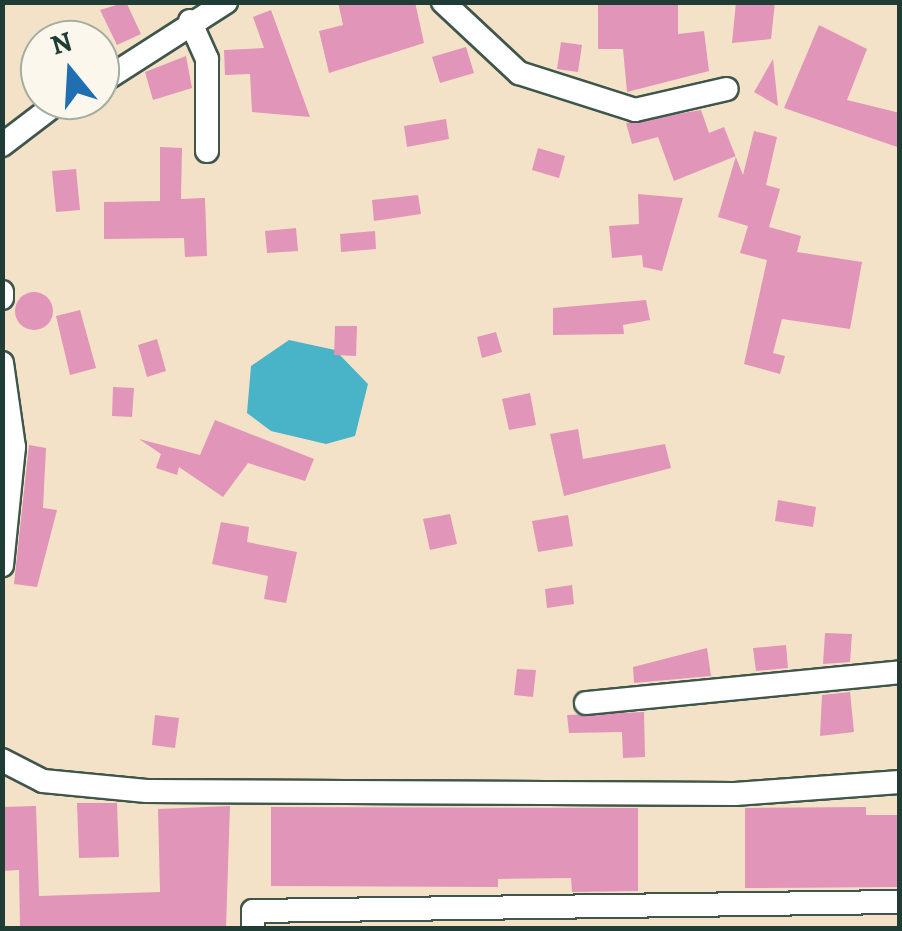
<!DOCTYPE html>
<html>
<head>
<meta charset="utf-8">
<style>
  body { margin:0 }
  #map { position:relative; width:902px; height:931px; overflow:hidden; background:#f4e2c8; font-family:Alegreya,serif }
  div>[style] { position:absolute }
  .water>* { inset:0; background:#49b3c7 }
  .building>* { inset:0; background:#e195b9 }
  .round { border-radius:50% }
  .roads { filter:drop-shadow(2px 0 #3f564a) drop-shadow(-2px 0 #3f564a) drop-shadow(0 2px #3f564a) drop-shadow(0 -2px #3f564a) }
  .street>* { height:22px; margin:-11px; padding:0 11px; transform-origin:11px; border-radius:11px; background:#fff }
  span { translate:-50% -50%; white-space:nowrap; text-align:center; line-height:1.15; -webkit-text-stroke:10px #fbf7ec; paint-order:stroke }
  .frame { position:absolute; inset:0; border:5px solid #1f3d34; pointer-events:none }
  .north { position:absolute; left:20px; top:20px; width:100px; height:100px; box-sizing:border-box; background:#fbf7ec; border:2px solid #a3ada2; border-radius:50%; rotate:342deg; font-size:28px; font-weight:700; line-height:40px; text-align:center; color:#1f3d34 }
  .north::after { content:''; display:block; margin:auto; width:35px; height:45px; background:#1f6fb2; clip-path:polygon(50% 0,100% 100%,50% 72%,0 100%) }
</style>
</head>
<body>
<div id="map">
  <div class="water">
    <div style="clip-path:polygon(289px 340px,335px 350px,368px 384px,355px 436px,326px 444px,271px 431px,247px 413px,251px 366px)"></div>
  </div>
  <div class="building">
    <div style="clip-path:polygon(126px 2px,141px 34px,117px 45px,100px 10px)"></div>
    <div style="clip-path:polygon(338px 2px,415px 2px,424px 43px,329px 73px,319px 31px,343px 25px)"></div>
    <div style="clip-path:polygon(678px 2px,678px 34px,704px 31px,709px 71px,627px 92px,623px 49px,598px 49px,598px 4px)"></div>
    <div style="clip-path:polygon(736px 2px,775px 2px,771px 39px,732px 43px)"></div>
    <div style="clip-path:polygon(271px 10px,310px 117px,252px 112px,250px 74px,225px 75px,224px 50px,264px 48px,253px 17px)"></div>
    <div style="clip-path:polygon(819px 25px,867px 49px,847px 100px,900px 113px,900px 148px,784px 108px)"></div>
    <div style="clip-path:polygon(561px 42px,582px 45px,578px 72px,557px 69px)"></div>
    <div style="clip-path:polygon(466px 47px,474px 73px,440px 83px,432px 57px)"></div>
    <div style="clip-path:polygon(186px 56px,192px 88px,153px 100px,145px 72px)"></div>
    <div style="clip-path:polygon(773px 59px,778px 106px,754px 92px)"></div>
    <div style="clip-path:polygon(701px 110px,709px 133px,724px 127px,743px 175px,754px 131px,777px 137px,766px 185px,780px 189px,769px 227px,801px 236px,797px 252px,862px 262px,850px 329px,782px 319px,773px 353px,785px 356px,780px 374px,744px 364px,767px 260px,740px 253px,748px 226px,718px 217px,736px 156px,674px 181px,658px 137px,632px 144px,626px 123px)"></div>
    <div style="clip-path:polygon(446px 119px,449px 139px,407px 147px,404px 126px)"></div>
    <div style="clip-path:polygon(160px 147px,182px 148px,181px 199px,205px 198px,207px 256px,185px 257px,184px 238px,104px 239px,104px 202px,160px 201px)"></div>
    <div style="clip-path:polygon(538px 148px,565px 156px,559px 178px,532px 170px)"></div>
    <div style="clip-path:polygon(76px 169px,80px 210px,56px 212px,52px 171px)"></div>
    <div style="clip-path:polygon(638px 194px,683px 198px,662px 271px,643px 267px,642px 255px,612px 258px,609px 226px,639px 224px)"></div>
    <div style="clip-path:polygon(418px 195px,421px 214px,374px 221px,372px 200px)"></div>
    <div style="clip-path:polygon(296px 228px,298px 251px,267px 253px,265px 231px)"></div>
    <div style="clip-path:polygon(375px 231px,376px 249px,341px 252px,340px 234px)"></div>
    <div class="round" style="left:15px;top:292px;width:38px;height:38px"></div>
    <div style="clip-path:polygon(646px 300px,650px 320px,623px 325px,624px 334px,553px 335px,553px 308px)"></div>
    <div style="clip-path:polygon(80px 310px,96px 368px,70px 375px,56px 316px)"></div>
    <div style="clip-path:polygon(335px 326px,357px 326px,356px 356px,334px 355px)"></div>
    <div style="clip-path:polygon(496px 332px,502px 352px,482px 358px,477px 337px)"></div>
    <div style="clip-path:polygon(157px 339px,166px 371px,147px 377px,138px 345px)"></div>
    <div style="clip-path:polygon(113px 387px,134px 388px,132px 417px,112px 416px)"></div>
    <div style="clip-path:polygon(530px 393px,536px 425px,509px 430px,502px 399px)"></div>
    <div style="clip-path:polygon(215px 420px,314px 459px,305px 481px,248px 463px,223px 497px,179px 467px,177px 475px,156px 468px,161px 454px,139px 439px,200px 455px)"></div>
    <div style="clip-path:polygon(578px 429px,583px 459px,665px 444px,671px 468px,564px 496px,550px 434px)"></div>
    <div style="clip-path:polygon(29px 445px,46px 448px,43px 508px,57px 510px,37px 587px,14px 584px)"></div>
    <div style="clip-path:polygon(778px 500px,816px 507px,813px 527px,775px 521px)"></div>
    <div style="clip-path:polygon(450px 514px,457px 544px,430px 550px,423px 519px)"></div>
    <div style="clip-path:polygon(568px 515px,573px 546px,538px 552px,532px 521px)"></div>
    <div style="clip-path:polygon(221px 522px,249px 527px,247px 542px,297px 552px,286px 603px,264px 599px,268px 576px,212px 564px)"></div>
    <div style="clip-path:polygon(572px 585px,574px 604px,547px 608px,545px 589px)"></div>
    <div style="clip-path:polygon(825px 633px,852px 634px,850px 662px,823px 664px)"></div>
    <div style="clip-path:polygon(786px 645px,788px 668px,756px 671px,753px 648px)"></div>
    <div style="clip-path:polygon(707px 648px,711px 676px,634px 683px,633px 667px)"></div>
    <div style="clip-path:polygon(517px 669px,536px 670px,533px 697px,514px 695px)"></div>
    <div style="clip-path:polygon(850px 692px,854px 732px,820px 736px,822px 695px)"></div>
    <div style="clip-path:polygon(644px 712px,645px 757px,623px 758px,622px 732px,569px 733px,567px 715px)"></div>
    <div style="clip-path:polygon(155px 715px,179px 718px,175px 748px,152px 745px)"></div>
    <div style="clip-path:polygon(77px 803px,117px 803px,119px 857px,79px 858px)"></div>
    <div style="clip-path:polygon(36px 806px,39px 896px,160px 892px,158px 809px,230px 806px,226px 928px,20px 928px,19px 870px,2px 871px,2px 807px)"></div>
    <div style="clip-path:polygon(271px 807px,638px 808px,638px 891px,572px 892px,571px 878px,498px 879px,498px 887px,271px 886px)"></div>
    <div style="clip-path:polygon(866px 807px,866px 815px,900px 815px,900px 887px,745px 888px,745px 808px)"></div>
  </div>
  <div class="roads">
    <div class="street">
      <div style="left:443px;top:2px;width:104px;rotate:43.1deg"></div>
      <div style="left:519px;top:73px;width:122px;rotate:17.7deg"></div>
      <div style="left:635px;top:110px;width:94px;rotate:-12.9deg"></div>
      <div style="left:190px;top:21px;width:42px;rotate:65.9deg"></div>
      <div style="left:207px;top:59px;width:92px;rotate:90deg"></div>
      <div style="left:100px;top:83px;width:150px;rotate:-32.7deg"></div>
      <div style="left:2px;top:145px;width:74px;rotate:-37.3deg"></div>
      <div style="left:2px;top:292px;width:6px;rotate:90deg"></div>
      <div style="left:2px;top:363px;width:85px;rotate:81.9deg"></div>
      <div style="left:14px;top:447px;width:119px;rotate:95.8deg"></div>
      <div style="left:586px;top:703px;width:316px;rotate:-5.6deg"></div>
      <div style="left:2px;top:760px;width:46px;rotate:27.1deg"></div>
      <div style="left:43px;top:781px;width:104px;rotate:5.5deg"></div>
      <div style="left:147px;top:791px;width:588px;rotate:0.29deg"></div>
      <div style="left:735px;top:794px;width:165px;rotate:-4.2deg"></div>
      <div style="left:253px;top:928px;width:17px;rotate:-90deg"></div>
      <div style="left:253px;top:911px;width:647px;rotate:-0.8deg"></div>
    </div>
  </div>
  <div class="frame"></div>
  <div class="north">N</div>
</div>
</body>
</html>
